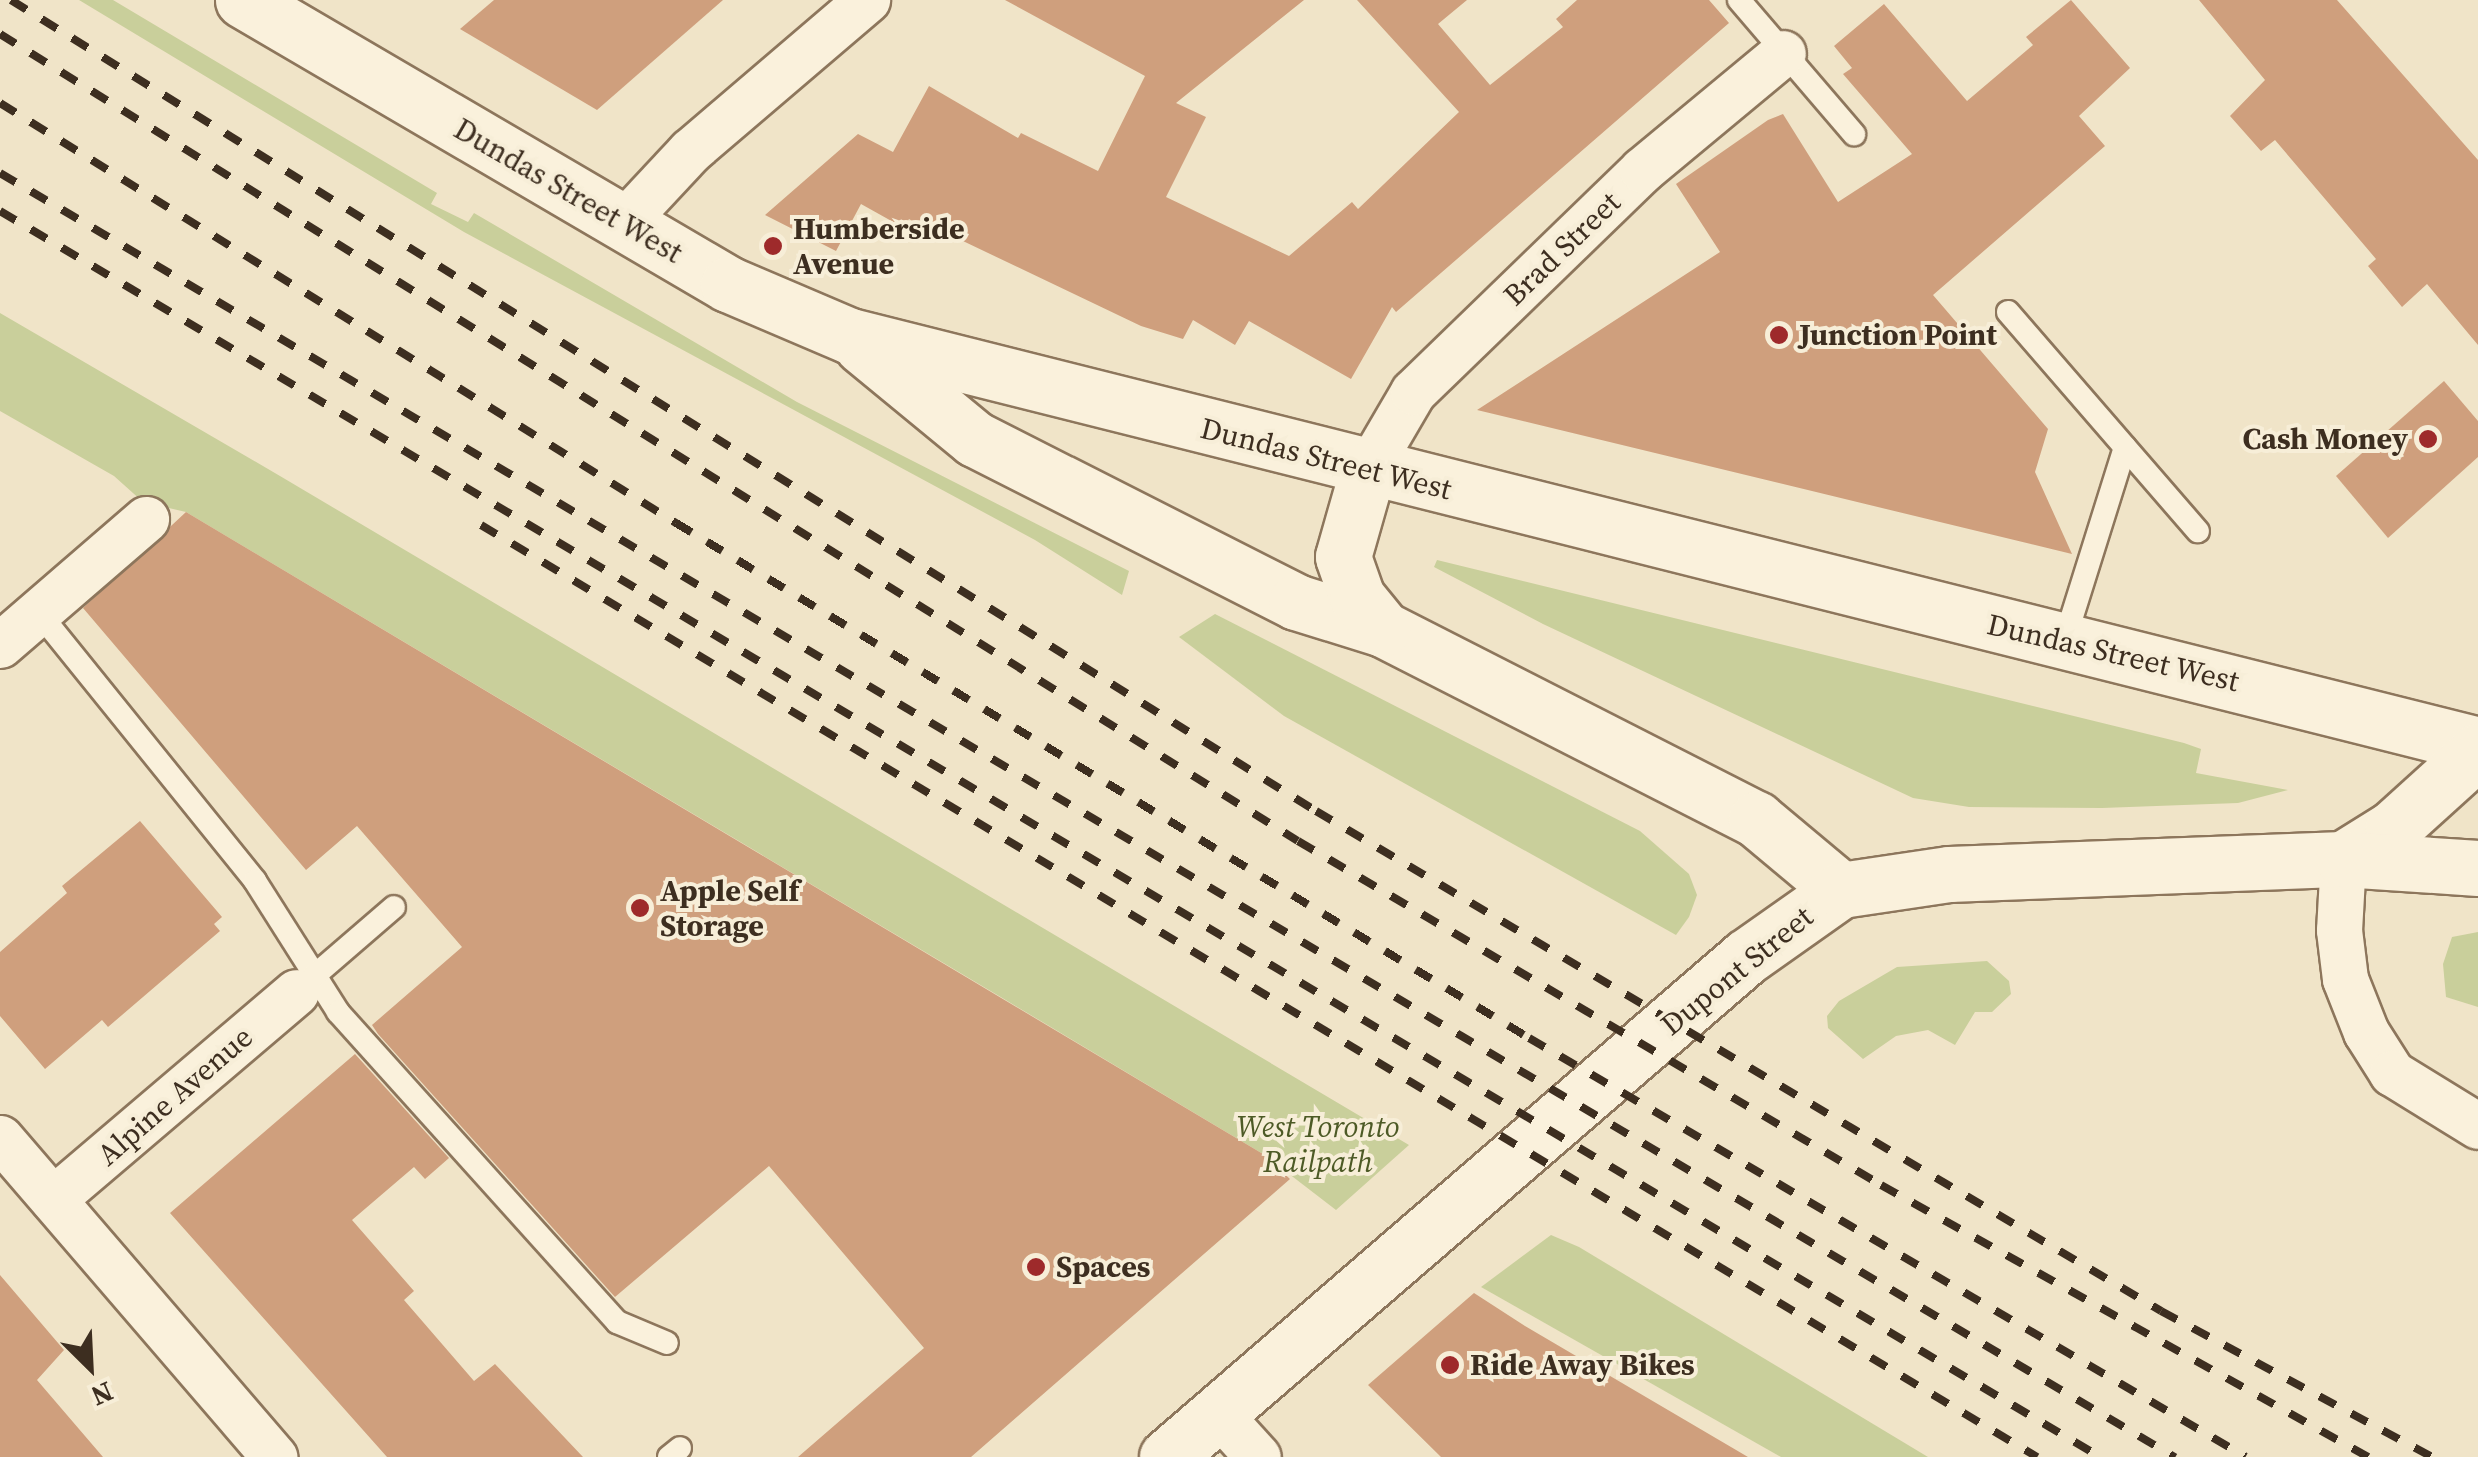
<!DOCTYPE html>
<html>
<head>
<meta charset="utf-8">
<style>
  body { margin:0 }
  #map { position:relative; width:2478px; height:1457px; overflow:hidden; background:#f0e4c8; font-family:"Source Serif 4",serif }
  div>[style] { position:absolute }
  .green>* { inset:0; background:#c9cf9b }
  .building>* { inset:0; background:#cf9f7d }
  .roads { filter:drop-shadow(2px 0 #8d765c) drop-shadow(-2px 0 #8d765c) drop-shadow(0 2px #8d765c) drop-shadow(0 -2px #8d765c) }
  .service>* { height:22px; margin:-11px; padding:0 11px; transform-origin:11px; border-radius:11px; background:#faf1dc }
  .minor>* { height:45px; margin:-22.5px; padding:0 22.5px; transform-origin:22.5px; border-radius:22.5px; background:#faf1dc }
  .secondary>* { height:55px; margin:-27.5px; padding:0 27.5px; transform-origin:27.5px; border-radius:27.5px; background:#faf1dc }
  .rail>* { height:8px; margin-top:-4px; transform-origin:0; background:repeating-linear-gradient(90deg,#3d2e20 0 18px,transparent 0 36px) }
  .dots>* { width:28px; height:28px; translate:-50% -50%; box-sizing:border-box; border:5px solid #f7eed8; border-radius:50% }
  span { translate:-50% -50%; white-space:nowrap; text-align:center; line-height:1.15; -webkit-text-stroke:8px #f7eed8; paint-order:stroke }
  .street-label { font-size:30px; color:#3d2e20 }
  .poi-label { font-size:30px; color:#3d2e20; font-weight:700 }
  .left { translate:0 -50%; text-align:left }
  .right { translate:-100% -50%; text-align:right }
  .park-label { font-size:30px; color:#4d5a26; font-style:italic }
  .north { position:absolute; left:40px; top:1317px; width:100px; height:100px; -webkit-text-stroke:8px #f7eed8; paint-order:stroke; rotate:156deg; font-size:28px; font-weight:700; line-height:40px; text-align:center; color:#3d2e20 }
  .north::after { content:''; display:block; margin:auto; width:35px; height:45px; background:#3d2e20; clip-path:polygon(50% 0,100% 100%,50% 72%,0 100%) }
</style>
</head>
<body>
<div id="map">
  <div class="green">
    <div style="clip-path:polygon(79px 0,113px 0,437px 193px,431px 204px,468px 222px,474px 213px,797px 402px,1129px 571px,1122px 595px,1035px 540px,464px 232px)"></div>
    <div style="clip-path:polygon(0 313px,280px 476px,1409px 1145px,1336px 1210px,1263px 1154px,1004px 999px,186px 512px,143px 502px,114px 476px,0 411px)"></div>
    <div style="clip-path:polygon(1437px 560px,2184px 743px,2201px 749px,2196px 773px,2288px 790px,2238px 803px,2102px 808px,1969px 807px,1913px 798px,1543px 624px,1434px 567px)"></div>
    <div style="clip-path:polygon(1215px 614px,1640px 831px,1689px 874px,1697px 895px,1689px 917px,1676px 935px,1284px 716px,1179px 637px)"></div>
    <div style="clip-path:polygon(2478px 932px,2478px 1007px,2446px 997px,2443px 964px,2452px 937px)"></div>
    <div style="clip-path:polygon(1987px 961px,2009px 981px,2011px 994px,1992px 1012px,1975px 1012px,1955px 1045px,1928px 1030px,1896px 1036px,1863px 1059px,1828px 1028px,1827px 1016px,1839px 1001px,1897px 967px)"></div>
    <div style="clip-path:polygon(1551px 1235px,1579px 1247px,1928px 1457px,1781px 1457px,1481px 1287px)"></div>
  </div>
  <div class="building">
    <div style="clip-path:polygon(494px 0,723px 0,597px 110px,460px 29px)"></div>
    <div style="clip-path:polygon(1005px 0,1304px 0,1176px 103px,1206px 117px,1166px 197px,1289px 256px,1352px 202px,1358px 209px,1459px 112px,1357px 0,1467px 0,1438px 24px,1490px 85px,1563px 27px,1556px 19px,1577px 0,1709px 0,1729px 23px,1396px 312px,1392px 307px,1351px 379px,1249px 321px,1235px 345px,1193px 320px,1183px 339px,1141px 326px,942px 231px,939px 237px,909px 219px,904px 228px,861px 204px,836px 251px,765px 215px,858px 134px,893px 152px,929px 86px,1018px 138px,1021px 133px,1098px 171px,1145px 76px)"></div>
    <div style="clip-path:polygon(2071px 0,2130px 68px,2079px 116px,2105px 146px,1933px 295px,2048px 429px,2035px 472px,2072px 554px,1477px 410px,1720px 252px,1676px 184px,1768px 120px,1783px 114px,1838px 202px,1912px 154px,1843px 74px,1852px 68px,1834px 46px,1884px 4px,1967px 101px,2033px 45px,2026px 37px)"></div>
    <div style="clip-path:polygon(2199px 0,2337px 0,2478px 160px,2478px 345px,2427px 284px,2402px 307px,2368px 266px,2376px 259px,2275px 140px,2261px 151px,2230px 116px,2265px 80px)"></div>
    <div style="clip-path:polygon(2444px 381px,2478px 421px,2478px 457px,2388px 538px,2336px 476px)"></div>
    <div style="clip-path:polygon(186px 512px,1263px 1154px,1290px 1179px,971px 1457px,798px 1457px,924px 1348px,769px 1166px,615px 1297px,378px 1034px,372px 1025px,462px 947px,357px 826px,306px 870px,83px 608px)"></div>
    <div style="clip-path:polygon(140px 821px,222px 917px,214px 924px,220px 931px,108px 1027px,102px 1020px,45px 1069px,0 1016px,0 952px,67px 893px,62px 886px)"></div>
    <div style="clip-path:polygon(355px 1054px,449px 1158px,425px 1179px,414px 1167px,352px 1220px,414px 1291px,404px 1300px,474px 1381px,495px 1364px,583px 1457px,387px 1457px,170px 1213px)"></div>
    <div style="clip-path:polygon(0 1275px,64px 1350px,37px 1380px,103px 1457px,0 1457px)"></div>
    <div style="clip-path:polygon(1474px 1293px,1525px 1326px,1748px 1457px,1441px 1457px,1368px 1385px)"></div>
  </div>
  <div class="roads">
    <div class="service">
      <div style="left:1739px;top:0;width:177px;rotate:49.4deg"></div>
      <div style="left:2008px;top:312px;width:290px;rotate:49.1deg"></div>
      <div style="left:39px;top:613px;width:344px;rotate:51.1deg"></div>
      <div style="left:255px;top:881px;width:155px;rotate:57.6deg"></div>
      <div style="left:338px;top:1012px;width:417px;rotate:48deg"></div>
      <div style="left:617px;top:1322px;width:54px;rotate:22.8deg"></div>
      <div style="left:2064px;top:642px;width:204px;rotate:-72.6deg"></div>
      <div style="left:306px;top:983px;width:116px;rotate:-40.8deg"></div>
      <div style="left:669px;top:1457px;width:14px;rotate:-39deg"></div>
    </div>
    <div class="minor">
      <div style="left:622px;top:224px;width:100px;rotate:-47deg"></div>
      <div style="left:690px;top:151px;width:233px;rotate:-40.5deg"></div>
      <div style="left:1368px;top:469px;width:89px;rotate:-59.7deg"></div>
      <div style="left:1413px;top:392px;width:319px;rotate:-44.1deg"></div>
      <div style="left:1642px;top:170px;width:183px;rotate:-39.7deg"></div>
      <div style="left:0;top:645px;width:193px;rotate:-40.8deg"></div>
      <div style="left:2343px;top:859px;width:71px;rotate:93.2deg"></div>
      <div style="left:2339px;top:930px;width:49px;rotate:83deg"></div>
      <div style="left:2345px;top:979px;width:57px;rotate:68.4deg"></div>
      <div style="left:2366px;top:1032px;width:49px;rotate:57.6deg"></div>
      <div style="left:2392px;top:1073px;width:101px;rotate:31.6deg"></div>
      <div style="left:0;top:1138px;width:421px;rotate:49.3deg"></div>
      <div style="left:53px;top:1199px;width:319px;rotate:-40.4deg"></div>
      <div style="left:1218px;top:1413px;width:59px;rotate:47.7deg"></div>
    </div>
    <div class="secondary">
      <div style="left:243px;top:0;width:562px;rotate:30.35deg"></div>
      <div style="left:728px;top:284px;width:133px;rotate:23.1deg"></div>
      <div style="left:850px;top:336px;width:1679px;rotate:14.1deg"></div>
      <div style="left:862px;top:346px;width:146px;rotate:39.5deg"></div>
      <div style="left:975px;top:439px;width:360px;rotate:26.9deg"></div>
      <div style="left:1296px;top:602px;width:91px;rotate:17.2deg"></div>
      <div style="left:1383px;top:629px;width:419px;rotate:27deg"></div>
      <div style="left:1756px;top:819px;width:111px;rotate:39.9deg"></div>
      <div style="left:1368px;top:469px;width:91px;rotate:105.9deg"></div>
      <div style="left:1343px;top:557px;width:42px;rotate:70.7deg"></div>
      <div style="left:1357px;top:597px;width:41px;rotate:50.9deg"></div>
      <div style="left:2343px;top:859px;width:59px;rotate:-31.8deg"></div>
      <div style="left:2393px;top:828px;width:115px;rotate:-42.2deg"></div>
      <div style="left:1167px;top:1457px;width:765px;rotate:-40.81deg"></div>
      <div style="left:1746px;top:957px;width:116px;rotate:-35.2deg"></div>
      <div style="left:1841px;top:890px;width:109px;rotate:-8.4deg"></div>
      <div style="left:1949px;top:874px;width:394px;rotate:-2.2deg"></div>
      <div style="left:2343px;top:859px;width:135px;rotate:3.8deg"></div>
    </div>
  </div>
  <div class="rail">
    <div style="left:11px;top:0;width:1536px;rotate:31.86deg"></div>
    <div style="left:1316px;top:811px;width:982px;rotate:30.61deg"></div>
    <div style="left:2161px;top:1311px;width:308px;rotate:28.3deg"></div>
    <div style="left:0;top:34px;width:1528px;rotate:31.87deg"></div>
    <div style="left:1298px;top:841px;width:677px;rotate:30.54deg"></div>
    <div style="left:1881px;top:1185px;width:558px;rotate:29.18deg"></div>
    <div style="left:0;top:103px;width:796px;rotate:31.85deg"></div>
    <div style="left:676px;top:523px;width:996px;rotate:31.12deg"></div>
    <div style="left:1529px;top:1038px;width:830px;rotate:30.3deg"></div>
    <div style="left:0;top:173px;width:2526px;rotate:30.56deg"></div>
    <div style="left:0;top:211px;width:2442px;rotate:30.68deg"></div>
    <div style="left:481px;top:525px;width:1814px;rotate:30.92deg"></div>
  </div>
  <div class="dots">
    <div style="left:773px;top:246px;background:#9e2a2b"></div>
    <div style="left:1779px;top:335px;background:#9e2a2b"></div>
    <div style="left:2428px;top:439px;background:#9e2a2b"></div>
    <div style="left:640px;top:908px;background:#9e2a2b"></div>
    <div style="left:1036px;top:1267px;background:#9e2a2b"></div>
    <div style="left:1450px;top:1365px;background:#9e2a2b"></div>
  </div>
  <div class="street-label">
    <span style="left:568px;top:191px;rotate:30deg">Dundas Street West</span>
    <span style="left:1562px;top:249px;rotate:-44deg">Brad Street</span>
    <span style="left:1326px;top:459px;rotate:14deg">Dundas Street West</span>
    <span style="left:2113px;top:653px;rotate:13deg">Dundas Street West</span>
    <span style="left:1737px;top:971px;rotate:-39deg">Dupont Street</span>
    <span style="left:175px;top:1096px;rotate:-41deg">Alpine Avenue</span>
  </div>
  <div class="poi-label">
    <span class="left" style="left:793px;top:246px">Humberside<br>Avenue</span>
    <span class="left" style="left:1799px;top:335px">Junction Point</span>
    <span class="right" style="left:2408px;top:439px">Cash Money</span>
    <span class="left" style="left:660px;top:908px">Apple Self<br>Storage</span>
    <span class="left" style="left:1056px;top:1267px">Spaces</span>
    <span class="left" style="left:1470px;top:1365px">Ride Away Bikes</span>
  </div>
  <div class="park-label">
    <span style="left:1318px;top:1144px">West Toronto<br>Railpath</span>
  </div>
  <div class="north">N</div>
</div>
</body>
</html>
